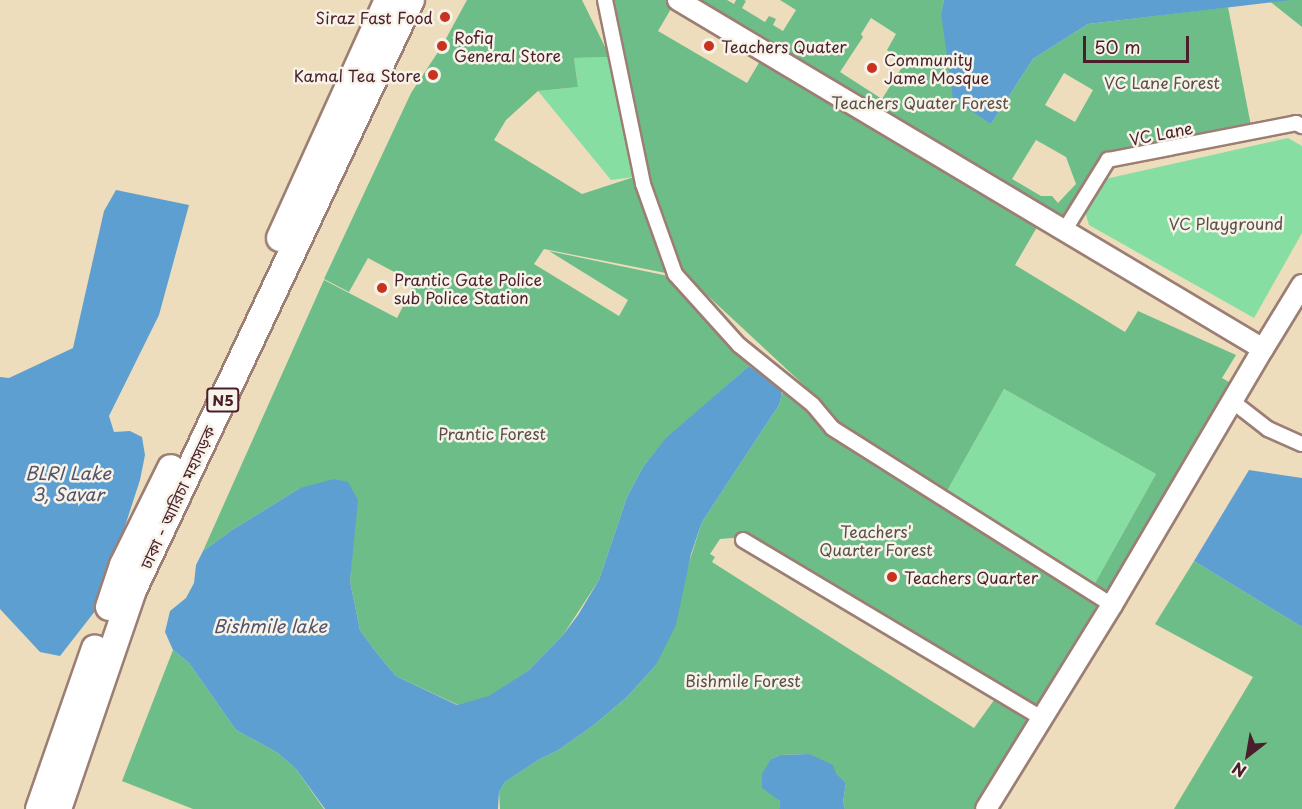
<!DOCTYPE html>
<html>
<head>
<meta charset="utf-8">
<style>
  body { margin:0 }
  #map { position:relative; width:1302px; height:809px; overflow:hidden; background:#eeddbc; font-family:"Playpen Sans","Noto Sans Bengali",sans-serif }
  div>[style] { position:absolute }
  .green>* { inset:0; background:#87dea2 }
  .forest>* { inset:0; background:#6dbd88 }
  .water>* { inset:0; background:#5e9fd1 }
  .roads { filter:drop-shadow(2px 0 #9c7e74) drop-shadow(-2px 0 #9c7e74) drop-shadow(0 2px #9c7e74) drop-shadow(0 -2px #9c7e74) }
  .street>* { height:14px; margin:-7px; padding:0 7px; transform-origin:7px; border-radius:7px; background:#fff }
  .secondary>* { height:20px; margin:-10px; padding:0 10px; transform-origin:10px; border-radius:10px; background:#fff }
  .highway>* { height:26px; margin:-13px; padding:0 13px; transform-origin:13px; border-radius:13px; background:#fff }
  .dots>* { width:16px; height:16px; translate:-50% -50%; box-sizing:border-box; border:3px solid #f7f3e8; border-radius:50% }
  span { translate:-50% -50%; white-space:nowrap; text-align:center; line-height:1.15; -webkit-text-stroke:5px #f7f3e8; paint-order:stroke }
  .shield-label span { padding:2px 4px; background:#f7f3e8; border:2px solid; border-radius:4px; -webkit-text-stroke-width:0 }
  .shield-label { font-size:15px; color:#4a1f2b; font-weight:700 }
  .poi-label { font-size:16px; color:#4a1f2b }
  .right { translate:-100% -50%; text-align:right }
  .left { translate:0 -50%; text-align:left }
  .park-label { font-size:16px; color:#594f49 }
  .street-label { font-size:16px; color:#4a1f2b }
  .water-label { font-size:18px; color:#52526d; font-style:italic }
  .north { position:absolute; left:1218px; top:725px; width:60px; height:60px; -webkit-text-stroke:4px #f7f3e8; paint-order:stroke; rotate:211deg; font-size:16px; font-weight:700; line-height:24px; text-align:center; color:#4a1f2b }
  .north::after { content:''; display:block; margin:auto; width:21px; height:27px; background:#4a1f2b; clip-path:polygon(50% 0,100% 100%,50% 72%,0 100%) }
  .scale { position:absolute; left:1083px; top:36px; width:106px; height:27px; box-sizing:border-box; border:3px solid #4a1f2b; border-top:0; padding-left:8px; font-size:18px; line-height:21px; white-space:nowrap; color:#4a1f2b; -webkit-text-stroke:4px #f7f3e8; paint-order:stroke }
</style>
</head>
<body>
<div id="map">
  <div class="green">
    <div style="clip-path:polygon(610px 57px,634px 177px,611px 180px,538px 91px,578px 87px,574px 58px)"></div>
    <div style="clip-path:polygon(1288px 138px,1302px 146px,1302px 233px,1254px 318px,1089px 225px,1085px 212px,1101px 180px)"></div>
    <div style="clip-path:polygon(1004px 389px,1156px 474px,1094px 585px,942px 500px)"></div>
  </div>
  <div class="forest">
    <div style="clip-path:polygon(467px 0,582px 0,610px 57px,574px 58px,578px 87px,538px 91px,506px 120px,494px 140px,582px 194px,634px 177px,671px 274px,544px 249px,534px 264px,619px 316px,628px 300px,549px 251px,668px 276px,757px 369px,749px 366px,666px 439px,643px 467px,627px 497px,599px 580px,563px 635px,529px 670px,489px 697px,458px 705px,396px 676px,376px 652px,360px 630px,350px 581px,352px 551px,300px 488px,232px 530px,203px 551px,324px 280px,397px 318px,415px 283px,368px 258px,349px 292px,324px 279px,411px 93px,442px 46px)"></div>
    <div style="clip-path:polygon(608px 0,672px 0,675px 2px,658px 31px,747px 83px,760px 61px,1040px 222px,1015px 265px,1125px 332px,1138px 311px,1236px 355px,1222px 378px,1236px 386px,1112px 599px,1094px 585px,1156px 474px,1004px 389px,942px 500px,844px 436px,821px 401px,681px 271px,650px 180px,625px 62px)"></div>
    <div style="clip-path:polygon(evenodd,687px 0,727px 0,734px 4px,736px 0,744px 0,746px 1px,742px 8px,765px 22px,769px 16px,776px 19px,773px 25px,783px 31px,796px 10px,780px 0,944px 0,941px 13px,991px 124px,1033px 59px,1088px 24px,1228px 7px,1252px 131px,1108px 160px,1067px 225px,687px 0,871px 18px,896px 34px,887px 50px,904px 64px,882px 99px,840px 72px,863px 37px,861px 34px,871px 18px,687px 0,1064px 73px,1093px 90px,1075px 122px,1045px 105px,1064px 73px,687px 0,1036px 140px,1066px 157px,1076px 184px,1058px 203px,1052px 196px,1041px 196px,1012px 179px,1036px 140px)"></div>
    <div style="clip-path:polygon(1268px 0,1302px 0,1302px 27px)"></div>
    <div style="clip-path:polygon(791px 387px,831px 428px,837px 440px,1110px 606px,1041px 715px,745px 537px,720px 539px,710px 554px,715px 557px,712px 562px,974px 728px,997px 696px,1042px 718px,986px 809px,845px 809px,843px 803px,846px 783px,809px 754px,780px 755px,771px 759px,780px 802px,779px 809px,500px 809px,499px 792px,505px 782px,540px 759px,557px 751px,594px 725px,627px 697px,656px 665px,702px 522px,779px 405px,782px 394px)"></div>
    <div style="clip-path:polygon(1194px 561px,1302px 627px,1302px 809px,1174px 809px,1253px 677px,1155px 624px)"></div>
    <div style="clip-path:polygon(173px 650px,189px 663px,236px 730px,278px 753px,296px 769px,324px 809px,193px 809px,122px 781px)"></div>
  </div>
  <div class="water">
    <div style="clip-path:polygon(944px 0,1290px 0,1088px 24px,1033px 59px,991px 124px,953px 99px,941px 13px)"></div>
    <div style="clip-path:polygon(116px 190px,189px 205px,159px 315px,109px 416px,114px 432px,130px 431px,142px 437px,145px 455px,140px 480px,99px 606px,60px 656px,40px 652px,0 609px,0 377px,9px 378px,73px 348px,104px 211px)"></div>
    <div style="clip-path:polygon(749px 366px,780px 387px,782px 394px,779px 405px,702px 522px,691px 554px,676px 625px,656px 665px,627px 697px,594px 725px,557px 751px,540px 759px,505px 782px,499px 792px,498px 809px,325px 809px,296px 769px,278px 753px,236px 730px,189px 663px,173px 650px,165px 632px,170px 611px,186px 598px,194px 583px,196px 565px,203px 551px,232px 530px,300px 488px,334px 479px,348px 482px,358px 500px,350px 581px,360px 630px,376px 652px,396px 676px,457px 705px,489px 696px,529px 670px,563px 635px,578px 615px,599px 580px,627px 497px,643px 467px,666px 438px)"></div>
    <div style="clip-path:polygon(1249px 470px,1302px 478px,1302px 627px,1194px 561px)"></div>
    <div style="clip-path:polygon(809px 754px,833px 765px,836px 774px,846px 783px,843px 803px,845px 809px,779px 809px,780px 801px,762px 788px,762px 774px,771px 759px,780px 755px)"></div>
  </div>
  <div class="roads">
    <div class="street">
      <div style="left:605px;top:0;width:188px;rotate:78.3deg"></div>
      <div style="left:643px;top:184px;width:96px;rotate:70.4deg"></div>
      <div style="left:675px;top:274px;width:96px;rotate:48deg"></div>
      <div style="left:739px;top:345px;width:95px;rotate:39deg"></div>
      <div style="left:813px;top:405px;width:30px;rotate:50deg"></div>
      <div style="left:832px;top:428px;width:331px;rotate:32.3deg"></div>
      <div style="left:1064px;top:231px;width:84px;rotate:-58.2deg"></div>
      <div style="left:1108px;top:160px;width:192px;rotate:-11.1deg"></div>
      <div style="left:1296px;top:123px;width:7px;rotate:27deg"></div>
      <div style="left:1232px;top:401px;width:46px;rotate:37.9deg"></div>
      <div style="left:1268px;top:429px;width:37px;rotate:24deg"></div>
      <div style="left:743px;top:540px;width:348px;rotate:30.8deg"></div>
    </div>
    <div class="secondary">
      <div style="left:678px;top:0;width:681px;rotate:30.82deg"></div>
      <div style="left:1263px;top:349px;width:75px;rotate:-58.6deg"></div>
      <div style="left:986px;top:809px;width:240px;rotate:-58.3deg"></div>
      <div style="left:1112px;top:605px;width:297px;rotate:-59.5deg"></div>
    </div>
    <div class="highway">
      <div style="left:280px;top:238px;width:261px;rotate:-65.6deg"></div>
      <div style="left:109px;top:607px;width:44px;rotate:-71.6deg"></div>
      <div style="left:123px;top:565px;width:108px;rotate:-63.7deg"></div>
      <div style="left:39px;top:809px;width:170px;rotate:-70.8deg"></div>
      <div style="left:58px;top:809px;width:231px;rotate:-71.1deg"></div>
      <div style="left:133px;top:590px;width:652px;rotate:-64.77deg"></div>
    </div>
  </div>
  <div class="dots">
    <div style="left:445px;top:17px;background:#c8321e"></div>
    <div style="left:442px;top:46px;background:#c8321e"></div>
    <div style="left:709px;top:46px;background:#c8321e"></div>
    <div style="left:872px;top:68px;background:#c8321e"></div>
    <div style="left:433px;top:75px;background:#c8321e"></div>
    <div style="left:382px;top:288px;background:#c8321e"></div>
    <div style="left:892px;top:577px;background:#c8321e"></div>
  </div>
  <div class="shield-label">
    <span style="left:223px;top:400px">N5</span>
  </div>
  <div class="poi-label">
    <span class="right" style="left:433px;top:17px">Siraz Fast Food</span>
    <span class="left" style="left:454px;top:46px">Rofiq<br>General Store</span>
    <span class="left" style="left:721px;top:46px">Teachers Quater</span>
    <span class="left" style="left:884px;top:68px">Community<br>Jame Mosque</span>
    <span class="right" style="left:421px;top:75px">Kamal Tea Store</span>
    <span class="left" style="left:394px;top:288px">Prantic Gate Police<br>sub Police Station</span>
    <span class="left" style="left:904px;top:577px">Teachers Quarter</span>
  </div>
  <div class="park-label">
    <span style="left:1162px;top:82px">VC Lane Forest</span>
    <span style="left:920px;top:102px">Teachers Quater Forest</span>
    <span style="left:1226px;top:223px">VC Playground</span>
    <span style="left:492px;top:433px">Prantic Forest</span>
    <span style="left:876px;top:540px">Teachers'<br>Quarter Forest</span>
    <span style="left:743px;top:680px">Bishmile Forest</span>
  </div>
  <div class="street-label">
    <span style="left:1161px;top:133px;rotate:-11deg">VC Lane</span>
    <span style="left:177px;top:497px;rotate:-65deg">ঢাকা - আরিচা মহাসড়ক</span>
  </div>
  <div class="water-label">
    <span style="left:68px;top:484px">BLRI Lake<br>3, Savar</span>
    <span style="left:270px;top:626px">Bishmile lake</span>
  </div>
  <div class="north">N</div>
  <div class="scale">50 m</div>
</div>
</body>
</html>
